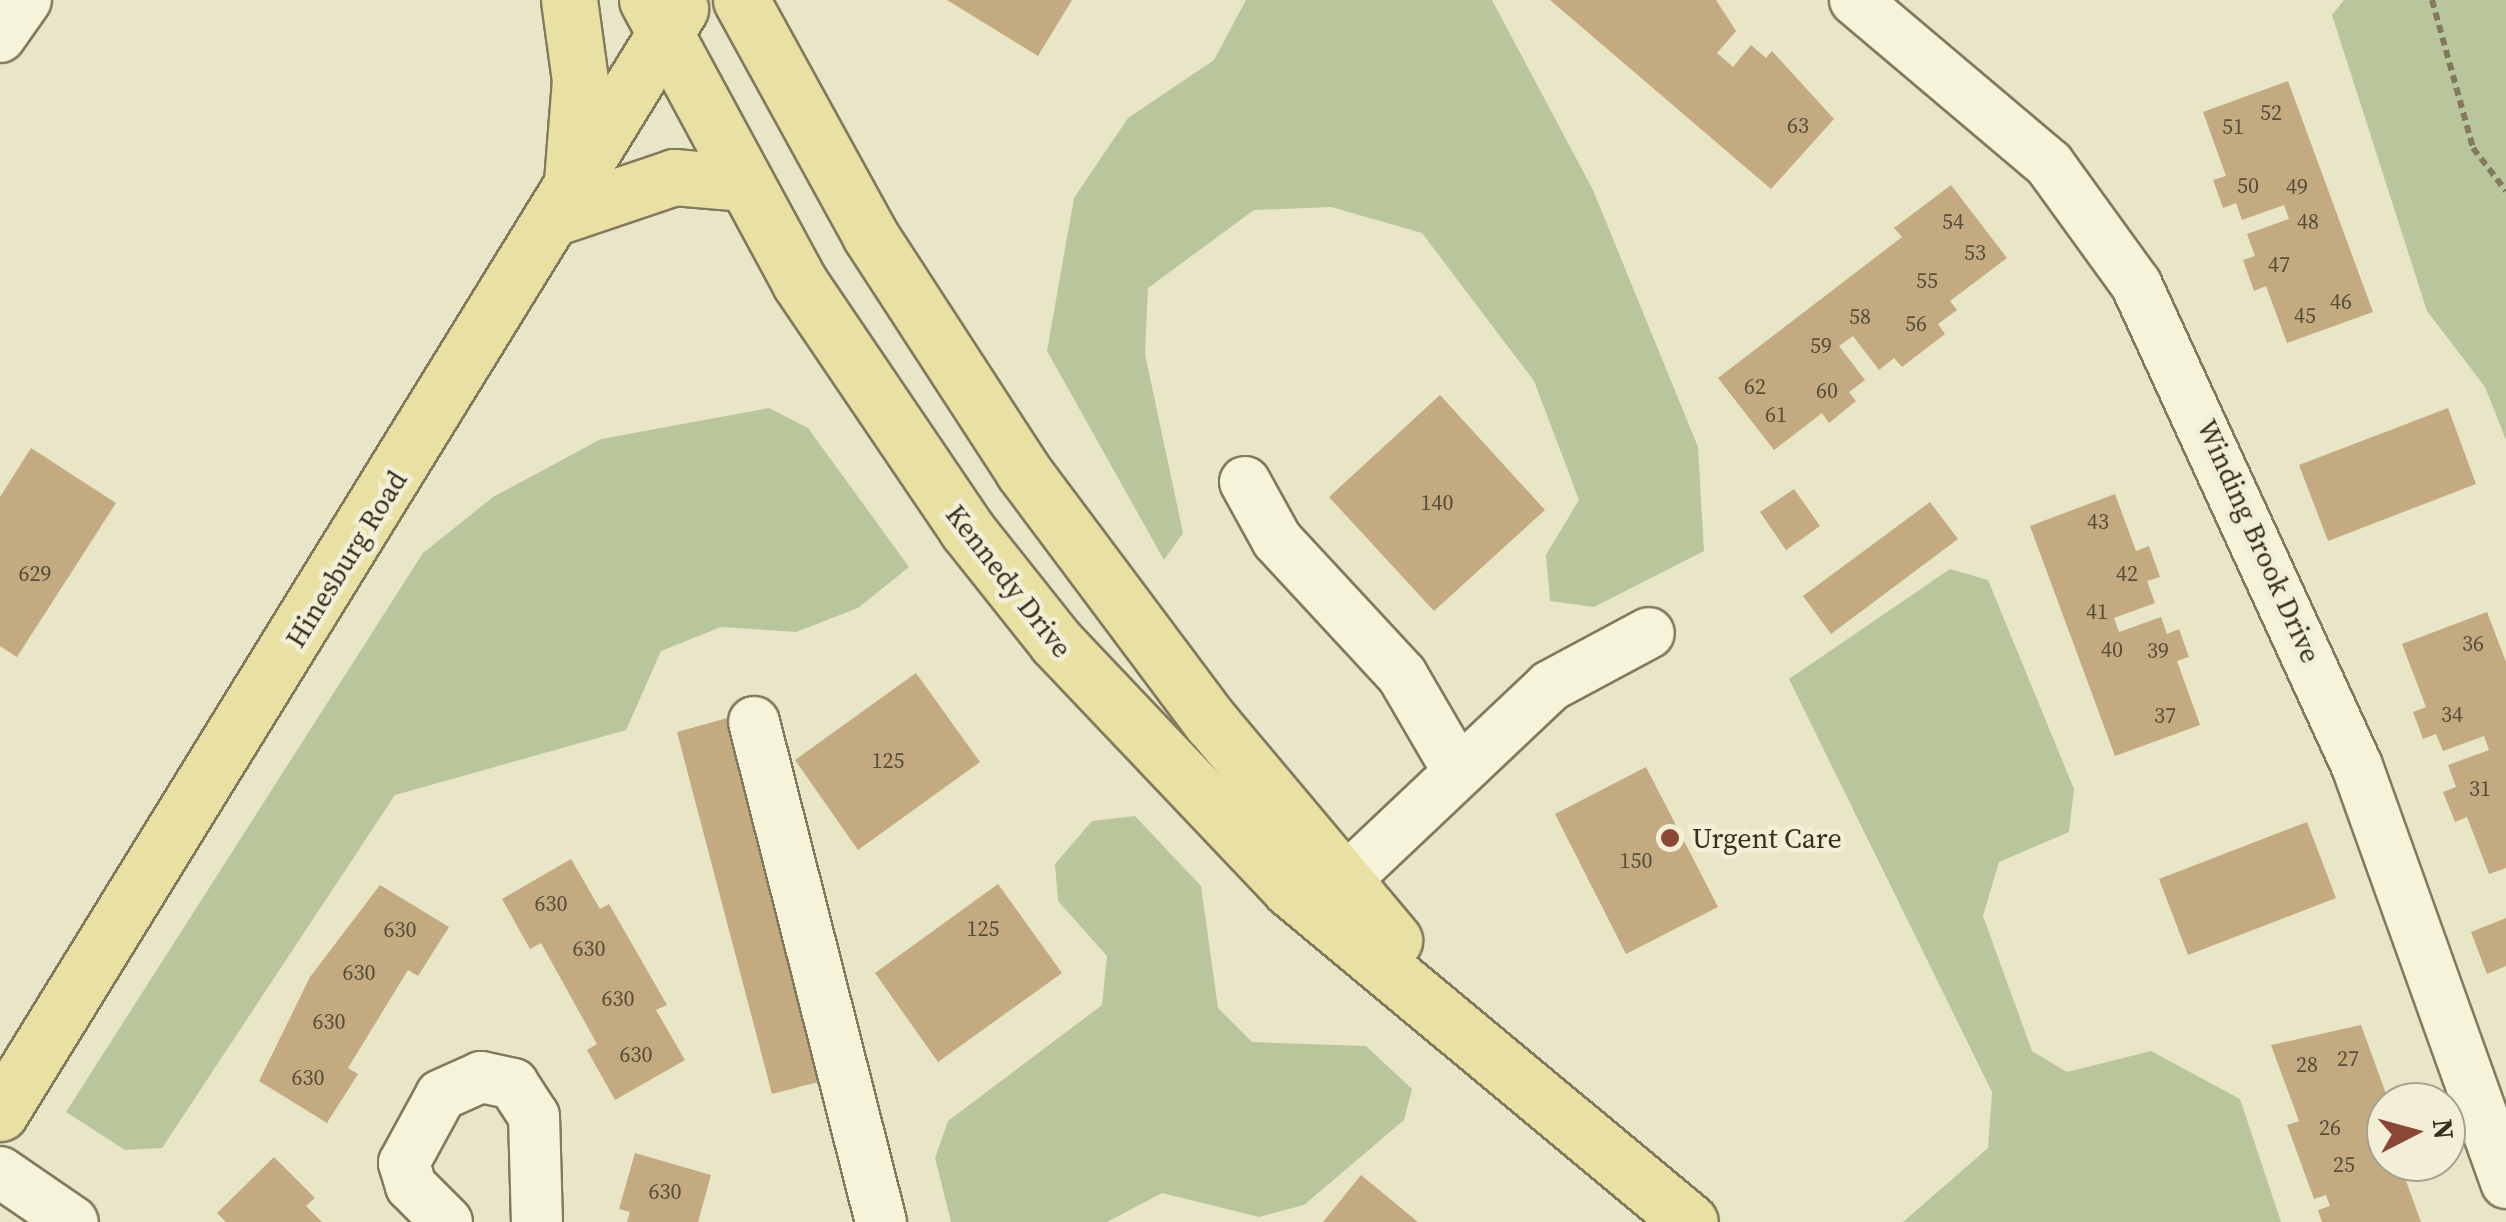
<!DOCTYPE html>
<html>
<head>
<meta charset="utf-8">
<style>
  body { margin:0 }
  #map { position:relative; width:2506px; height:1222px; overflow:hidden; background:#e9e6c7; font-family:"Source Serif 4",serif }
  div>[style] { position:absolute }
  .green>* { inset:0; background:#b9c69c }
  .building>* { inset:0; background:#c3aa81 }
  .path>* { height:6px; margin-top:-3px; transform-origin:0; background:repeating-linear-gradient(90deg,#837a5e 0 8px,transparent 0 13px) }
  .roads { filter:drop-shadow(2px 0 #837a5e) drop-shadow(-2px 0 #837a5e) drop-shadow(0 2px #837a5e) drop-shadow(0 -2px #837a5e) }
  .minor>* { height:50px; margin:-25px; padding:0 25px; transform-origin:25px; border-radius:25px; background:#f5f3d9 }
  .major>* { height:55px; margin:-27.5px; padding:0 27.5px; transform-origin:27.5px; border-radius:27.5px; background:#e8e1a3 }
  .dots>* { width:28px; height:28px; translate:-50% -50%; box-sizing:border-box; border:5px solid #f2efd6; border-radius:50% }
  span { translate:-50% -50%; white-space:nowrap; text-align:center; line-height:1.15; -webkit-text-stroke:9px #f2efd6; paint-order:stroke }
  .number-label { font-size:22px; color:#584e38 }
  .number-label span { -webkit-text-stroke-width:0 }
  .street-label { font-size:28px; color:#352f20 }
  .poi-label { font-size:28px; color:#352f20 }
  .left { translate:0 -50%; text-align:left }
  .north { position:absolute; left:2366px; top:1082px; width:100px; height:100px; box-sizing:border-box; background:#f2efd6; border:2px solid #a6a28d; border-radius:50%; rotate:84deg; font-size:28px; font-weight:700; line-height:40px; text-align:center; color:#352f20 }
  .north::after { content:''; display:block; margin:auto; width:35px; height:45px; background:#8c4635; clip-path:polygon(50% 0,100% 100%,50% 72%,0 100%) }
</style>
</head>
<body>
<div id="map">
  <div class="green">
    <div style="clip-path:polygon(1246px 0,1492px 0,1593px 190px,1698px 447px,1704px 551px,1594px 607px,1550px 601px,1546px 555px,1579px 500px,1534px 381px,1422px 233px,1331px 207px,1254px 210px,1148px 288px,1145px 354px,1183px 533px,1164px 560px,1047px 351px,1074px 198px,1128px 118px,1214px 60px)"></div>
    <div style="clip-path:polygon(2344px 0,2506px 0,2506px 440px,2485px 387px,2427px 311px,2332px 15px)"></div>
    <div style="clip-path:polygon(769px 408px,808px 428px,909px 567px,858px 608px,796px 632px,721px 627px,661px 651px,626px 730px,395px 795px,162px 1148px,125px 1150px,66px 1112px,423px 553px,493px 497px,601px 439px)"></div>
    <div style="clip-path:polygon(1950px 569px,1988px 580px,2074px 789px,2069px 832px,1999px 862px,1983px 916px,2032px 1051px,2067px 1072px,2151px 1051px,2240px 1099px,2281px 1222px,1903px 1222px,1988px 1148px,1992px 1092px,1789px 679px)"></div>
    <div style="clip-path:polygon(1135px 816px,1201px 886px,1218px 1008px,1252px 1042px,1366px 1046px,1412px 1089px,1404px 1120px,1304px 1205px,1259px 1217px,1162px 1193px,1107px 1222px,951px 1222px,935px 1158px,948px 1121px,1102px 1005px,1107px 956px,1058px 901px,1055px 864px,1092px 821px)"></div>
  </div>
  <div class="building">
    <div style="clip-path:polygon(947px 0,1072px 0,1038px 56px)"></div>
    <div style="clip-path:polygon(1550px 0,1716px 0,1736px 31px,1717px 53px,1733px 67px,1751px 45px,1766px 58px,1772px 51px,1834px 119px,1771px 189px)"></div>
    <div style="clip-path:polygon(2288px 81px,2373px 312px,2287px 343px,2266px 286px,2254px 291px,2243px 260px,2255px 256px,2247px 234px,2289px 219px,2284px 205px,2242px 220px,2236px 203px,2223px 208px,2213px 180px,2226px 176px,2203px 112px)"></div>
    <div style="clip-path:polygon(1951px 185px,2007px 258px,1950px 301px,1957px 310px,1938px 324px,1945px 334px,1902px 367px,1894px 358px,1879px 370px,1853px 336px,1839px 346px,1865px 380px,1849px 392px,1856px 401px,1829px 423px,1822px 413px,1774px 450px,1718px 378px,1902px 237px,1894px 228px)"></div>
    <div style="clip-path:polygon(1440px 395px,1545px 510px,1434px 611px,1329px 497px)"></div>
    <div style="clip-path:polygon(2448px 408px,2476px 484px,2328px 541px,2299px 465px)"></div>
    <div style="clip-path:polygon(31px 448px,116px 503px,17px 657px,0 646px,0 497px)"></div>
    <div style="clip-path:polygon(1794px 489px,1820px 526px,1786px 550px,1760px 512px)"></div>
    <div style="clip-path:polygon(2115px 494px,2136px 551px,2149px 546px,2160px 577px,2147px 581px,2155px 603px,2114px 618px,2119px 632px,2161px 617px,2167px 634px,2179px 629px,2189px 657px,2177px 661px,2200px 725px,2115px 756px,2030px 526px)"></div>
    <div style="clip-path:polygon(1930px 502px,1958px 539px,1831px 634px,1803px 596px)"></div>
    <div style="clip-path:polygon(2487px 612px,2506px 662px,2506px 868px,2489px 874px,2467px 817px,2455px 822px,2443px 792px,2456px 787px,2448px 765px,2489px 750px,2484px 736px,2443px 751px,2436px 734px,2423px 739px,2413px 712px,2426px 707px,2402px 644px)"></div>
    <div style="clip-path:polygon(916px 673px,980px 762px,858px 850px,795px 760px)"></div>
    <div style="clip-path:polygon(731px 717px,826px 1080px,772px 1094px,677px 732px)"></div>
    <div style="clip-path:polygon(1646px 767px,1718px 907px,1626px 954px,1555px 814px)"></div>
    <div style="clip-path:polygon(2307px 822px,2336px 898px,2188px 955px,2159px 879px)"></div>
    <div style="clip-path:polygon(571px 859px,600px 909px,609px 904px,667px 1005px,656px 1010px,685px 1060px,615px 1100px,587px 1050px,597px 1044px,541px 943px,530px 949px,502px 899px)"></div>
    <div style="clip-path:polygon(998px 884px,1062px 973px,938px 1062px,875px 973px)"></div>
    <div style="clip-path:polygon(380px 885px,449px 927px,418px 976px,408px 970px,348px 1068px,358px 1074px,327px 1123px,259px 1081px,310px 977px)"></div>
    <div style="clip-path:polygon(2506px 918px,2506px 966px,2487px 974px,2471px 932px)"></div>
    <div style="clip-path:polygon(2361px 1025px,2389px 1102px,2386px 1162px,2411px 1162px,2416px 1175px,2405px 1178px,2421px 1222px,2322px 1222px,2318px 1210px,2330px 1206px,2326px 1195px,2314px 1199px,2287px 1125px,2299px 1121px,2271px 1045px)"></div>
    <div style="clip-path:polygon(635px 1153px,711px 1175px,698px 1222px,627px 1222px,630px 1212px,619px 1209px)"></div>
    <div style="clip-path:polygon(274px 1157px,315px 1198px,306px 1206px,322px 1222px,226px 1222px,217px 1213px)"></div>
    <div style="clip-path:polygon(1361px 1175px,1418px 1222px,1323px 1222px)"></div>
  </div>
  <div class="path">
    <div style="left:2432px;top:0;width:154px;rotate:74.5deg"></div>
    <div style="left:2473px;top:148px;width:54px;rotate:52.5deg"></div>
  </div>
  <div class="roads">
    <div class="minor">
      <div style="left:1855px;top:0;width:254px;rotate:40.2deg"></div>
      <div style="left:2049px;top:164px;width:148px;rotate:54.1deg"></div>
      <div style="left:2136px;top:284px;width:530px;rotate:65.37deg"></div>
      <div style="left:2357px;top:766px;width:443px;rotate:70.3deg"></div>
      <div style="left:0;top:37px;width:45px;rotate:-54.9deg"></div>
      <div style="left:1245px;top:482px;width:66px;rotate:61.1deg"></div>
      <div style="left:1277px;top:540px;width:184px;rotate:47.2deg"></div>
      <div style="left:1402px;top:675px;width:105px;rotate:59.8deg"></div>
      <div style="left:754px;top:722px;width:516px;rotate:75.75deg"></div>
      <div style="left:1343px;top:882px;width:285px;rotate:-43.4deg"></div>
      <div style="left:1550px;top:686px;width:112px;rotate:-28.2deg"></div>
      <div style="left:0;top:1172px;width:88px;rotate:34.4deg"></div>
      <div style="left:447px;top:1222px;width:51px;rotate:-135deg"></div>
      <div style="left:411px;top:1186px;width:24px;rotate:-107deg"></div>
      <div style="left:404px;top:1163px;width:77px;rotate:-61.4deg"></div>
      <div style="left:441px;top:1095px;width:44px;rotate:-24.2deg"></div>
      <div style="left:481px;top:1077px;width:33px;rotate:12deg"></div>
      <div style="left:513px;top:1084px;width:38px;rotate:57deg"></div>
      <div style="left:534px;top:1116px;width:106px;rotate:88.4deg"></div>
    </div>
    <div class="major">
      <div style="left:569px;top:0;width:81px;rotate:82.2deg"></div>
      <div style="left:580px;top:80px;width:101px;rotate:94.5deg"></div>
      <div style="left:647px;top:0;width:322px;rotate:61.6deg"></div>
      <div style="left:800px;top:283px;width:298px;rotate:55.9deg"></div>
      <div style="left:967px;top:530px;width:143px;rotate:51.5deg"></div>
      <div style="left:1056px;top:642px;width:340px;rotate:46.5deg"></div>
      <div style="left:1290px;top:889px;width:520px;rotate:39.78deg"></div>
      <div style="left:741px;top:0;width:268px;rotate:61.2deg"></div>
      <div style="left:870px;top:235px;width:281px;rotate:57deg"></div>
      <div style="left:1023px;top:471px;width:314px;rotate:53.2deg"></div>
      <div style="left:1211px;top:722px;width:285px;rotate:50deg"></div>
      <div style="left:556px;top:217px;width:125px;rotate:-18.7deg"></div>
      <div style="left:674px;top:177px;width:68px;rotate:5deg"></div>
      <div style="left:0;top:1113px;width:1297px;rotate:-58.37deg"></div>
    </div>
  </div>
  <div class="dots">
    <div style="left:1670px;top:838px;background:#8c4635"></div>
  </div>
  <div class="number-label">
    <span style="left:2271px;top:113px">52</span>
    <span style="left:1798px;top:126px">63</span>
    <span style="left:2233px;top:127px">51</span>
    <span style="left:2248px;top:186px">50</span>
    <span style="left:2297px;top:187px">49</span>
    <span style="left:1953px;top:222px">54</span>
    <span style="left:2308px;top:222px">48</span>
    <span style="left:1975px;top:253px">53</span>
    <span style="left:2279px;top:265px">47</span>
    <span style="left:1927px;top:281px">55</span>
    <span style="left:2341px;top:302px">46</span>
    <span style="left:2305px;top:316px">45</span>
    <span style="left:1860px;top:317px">58</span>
    <span style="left:1916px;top:324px">56</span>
    <span style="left:1821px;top:346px">59</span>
    <span style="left:1755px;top:387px">62</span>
    <span style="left:1827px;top:391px">60</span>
    <span style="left:1776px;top:415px">61</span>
    <span style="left:1437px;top:503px">140</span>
    <span style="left:2098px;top:522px">43</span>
    <span style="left:35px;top:574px">629</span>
    <span style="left:2127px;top:574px">42</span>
    <span style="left:2097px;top:612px">41</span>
    <span style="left:2473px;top:644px">36</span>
    <span style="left:2112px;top:650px">40</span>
    <span style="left:2158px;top:651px">39</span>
    <span style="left:2452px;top:715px">34</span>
    <span style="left:2165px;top:716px">37</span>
    <span style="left:888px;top:761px">125</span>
    <span style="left:2480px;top:789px">31</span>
    <span style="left:1636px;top:861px">150</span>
    <span style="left:551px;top:904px">630</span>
    <span style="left:983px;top:929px">125</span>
    <span style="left:400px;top:930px">630</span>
    <span style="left:589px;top:949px">630</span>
    <span style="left:359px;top:973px">630</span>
    <span style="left:618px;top:999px">630</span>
    <span style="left:329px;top:1022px">630</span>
    <span style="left:636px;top:1055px">630</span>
    <span style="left:2348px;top:1059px">27</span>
    <span style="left:2307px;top:1065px">28</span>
    <span style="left:308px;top:1078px">630</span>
    <span style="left:2330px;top:1128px">26</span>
    <span style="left:2344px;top:1165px">25</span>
    <span style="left:665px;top:1192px">630</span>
  </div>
  <div class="street-label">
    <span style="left:2259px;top:541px;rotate:66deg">Winding Brook Drive</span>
    <span style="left:346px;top:559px;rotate:-58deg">Hinesburg Road</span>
    <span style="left:1009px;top:581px;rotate:52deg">Kennedy Drive</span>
  </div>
  <div class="poi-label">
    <span class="left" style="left:1692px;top:838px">Urgent Care</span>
  </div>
  <div class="north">N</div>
</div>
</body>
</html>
